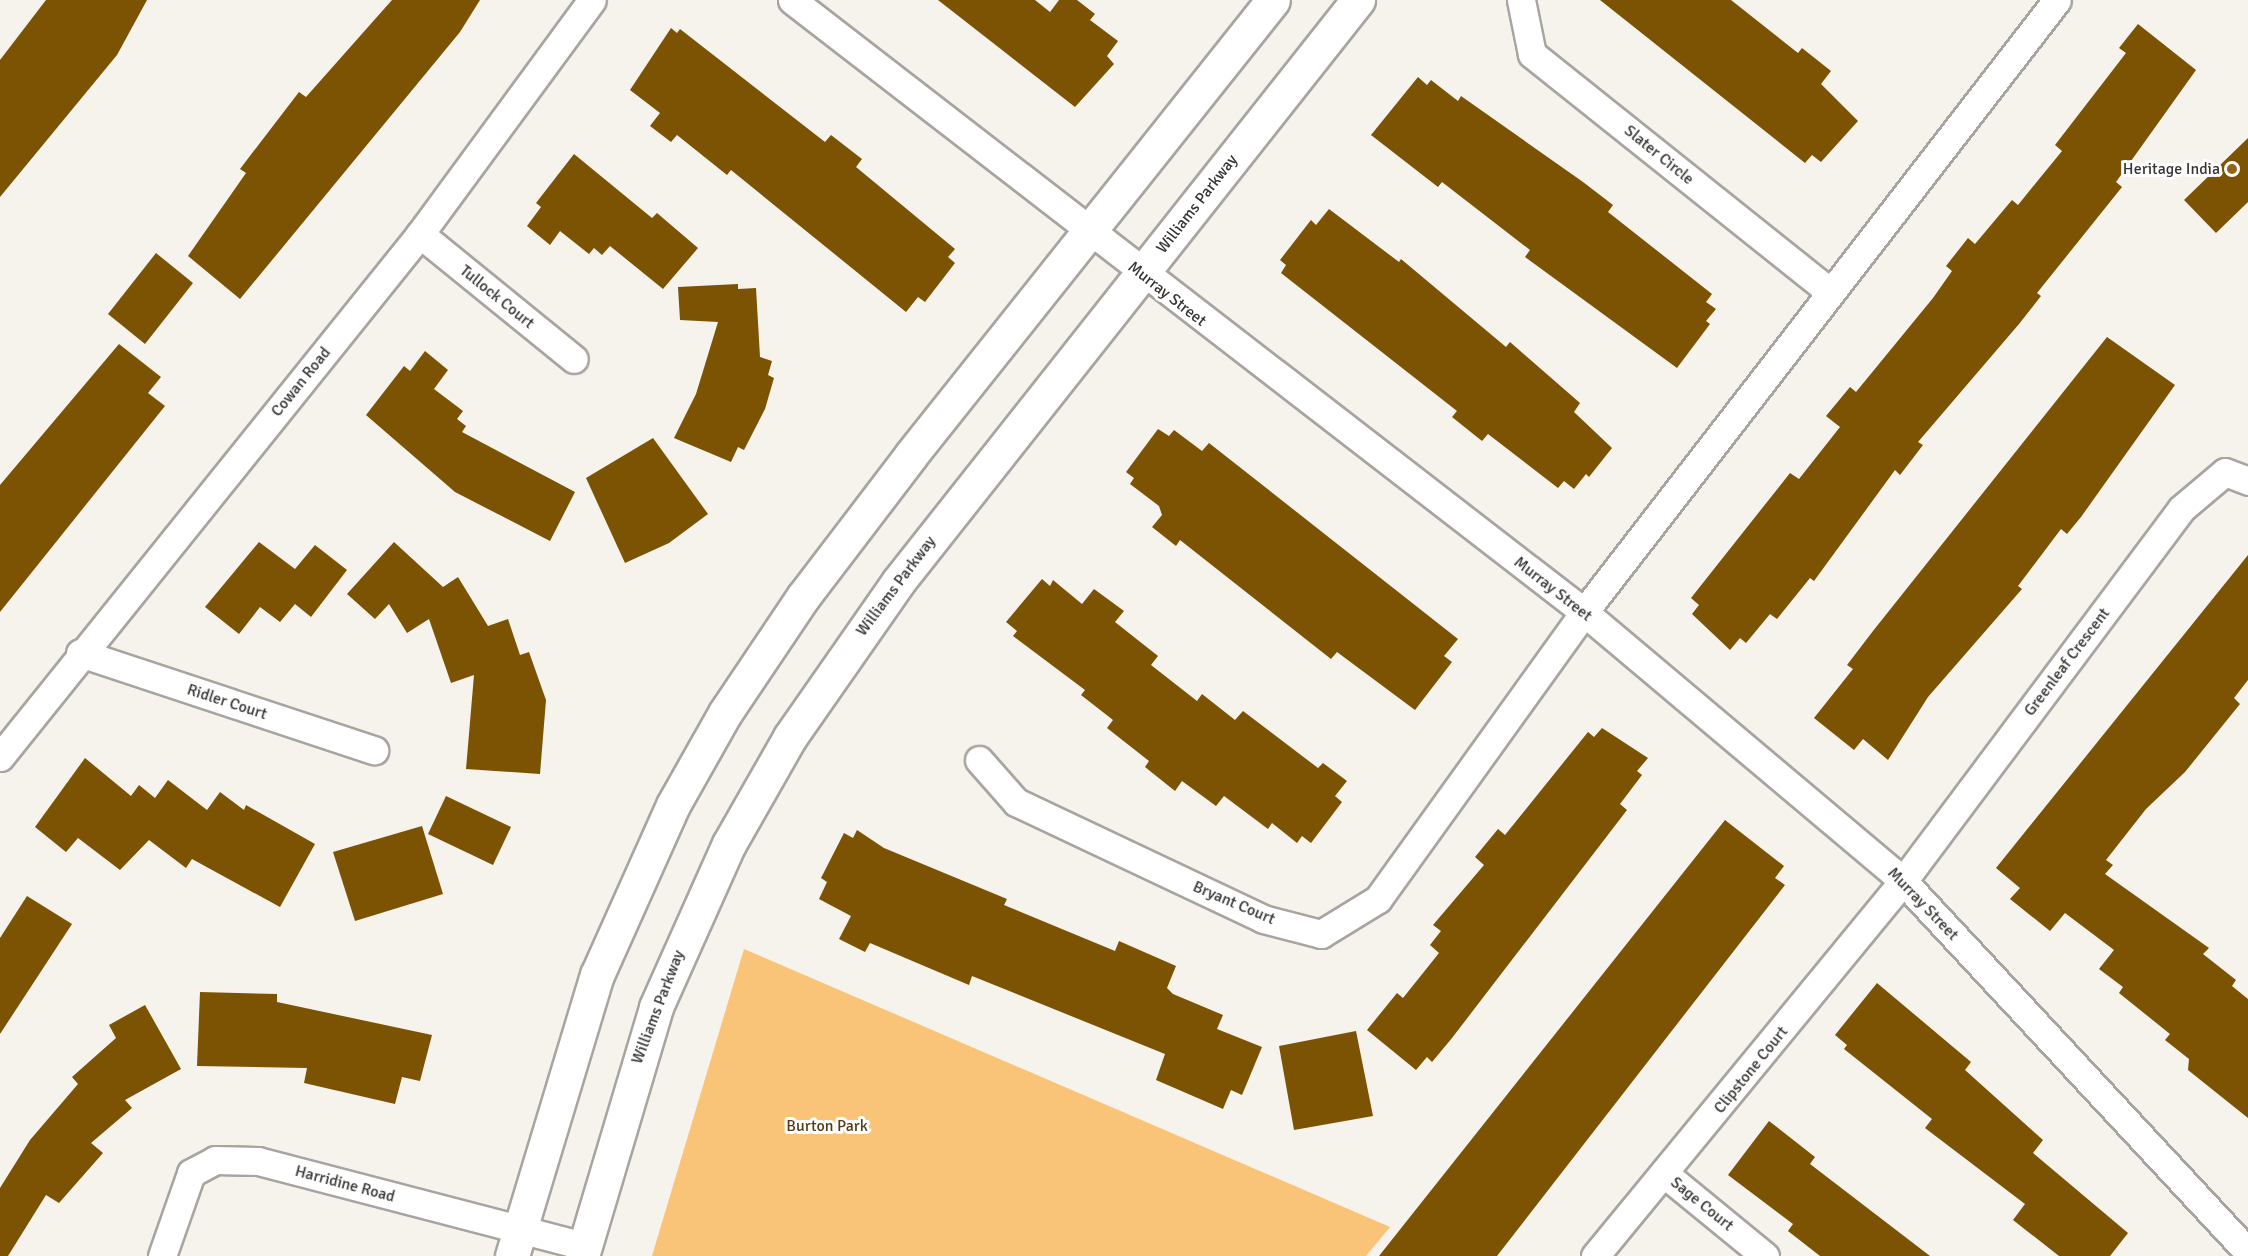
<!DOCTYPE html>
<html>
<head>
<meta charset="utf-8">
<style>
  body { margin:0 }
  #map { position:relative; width:2248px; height:1256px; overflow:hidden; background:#f6f2ec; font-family:Signika,sans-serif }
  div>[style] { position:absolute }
  .green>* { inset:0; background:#f9c378 }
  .building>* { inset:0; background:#7c5203 }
  .roads { filter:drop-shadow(2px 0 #a8a49f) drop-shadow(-2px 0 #a8a49f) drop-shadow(0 2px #a8a49f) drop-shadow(0 -2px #a8a49f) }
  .minor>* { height:27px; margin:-13.5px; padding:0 13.5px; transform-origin:13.5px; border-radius:13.5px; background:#fff }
  .secondary>* { height:33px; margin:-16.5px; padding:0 16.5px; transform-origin:16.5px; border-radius:16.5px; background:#fff }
  .dots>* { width:16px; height:16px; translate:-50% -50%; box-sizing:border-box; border:3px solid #fff; border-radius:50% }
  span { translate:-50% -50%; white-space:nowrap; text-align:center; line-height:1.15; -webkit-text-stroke:6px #fff; paint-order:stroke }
  .street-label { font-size:16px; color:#363432 }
  .poi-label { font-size:16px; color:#363432 }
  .right { translate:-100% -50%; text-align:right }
  .park-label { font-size:16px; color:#523a16 }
</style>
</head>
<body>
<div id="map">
  <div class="green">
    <div style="clip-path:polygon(744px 949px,1390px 1227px,1366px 1256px,652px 1256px)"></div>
  </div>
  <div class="building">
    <div style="clip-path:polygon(46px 0,147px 0,117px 55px,0 197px,0 60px)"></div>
    <div style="clip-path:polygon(392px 0,480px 0,460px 32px,240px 299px,188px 256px,246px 173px,240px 169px,299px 92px,306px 97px)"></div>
    <div style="clip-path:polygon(938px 0,1035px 0,1050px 12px,1059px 0,1077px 0,1095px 14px,1090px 20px,1118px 41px,1107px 56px,1114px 64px,1075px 107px)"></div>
    <div style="clip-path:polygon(1600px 0,1731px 0,1798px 53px,1802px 48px,1831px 71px,1821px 84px,1858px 121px,1821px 162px,1812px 155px,1805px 163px)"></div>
    <div style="clip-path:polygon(2138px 24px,2196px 70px,2116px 182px,2122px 187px,2037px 293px,2041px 296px,2019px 324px,1918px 442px,1923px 445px,1900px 475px,1895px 470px,1814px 581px,1810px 578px,1777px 619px,1770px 614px,1746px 643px,1740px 638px,1730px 650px,1692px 614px,1699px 605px,1691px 598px,1790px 473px,1799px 479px,1840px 427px,1826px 416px,1850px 387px,1856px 392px,1933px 298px,1952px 271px,1946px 266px,1968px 238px,1975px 244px,2012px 200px,2018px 205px,2062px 151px,2055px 145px,2126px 53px,2119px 48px)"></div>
    <div style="clip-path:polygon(671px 28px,677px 33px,680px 29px,825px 142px,831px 135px,862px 159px,856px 167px,955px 249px,948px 257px,955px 263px,925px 302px,918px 297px,906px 312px,731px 170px,727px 175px,677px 135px,671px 142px,650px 126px,660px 113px,630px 90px)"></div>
    <div style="clip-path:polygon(1418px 77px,1427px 85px,1431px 80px,1458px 101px,1461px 96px,1583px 182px,1613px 205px,1608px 212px,1712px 294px,1706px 302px,1716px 309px,1706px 321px,1710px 324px,1677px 368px,1525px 257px,1530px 250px,1442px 182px,1438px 187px,1371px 135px)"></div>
    <div style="clip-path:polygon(2248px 138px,2248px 202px,2216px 233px,2184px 200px)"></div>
    <div style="clip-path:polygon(574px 154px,652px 218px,657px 213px,698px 248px,663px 289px,610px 246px,602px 255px,594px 248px,589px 254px,560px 231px,550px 245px,527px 226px,541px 207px,536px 203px)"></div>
    <div style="clip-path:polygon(1329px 209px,1399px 262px,1401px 259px,1506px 347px,1510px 342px,1580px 403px,1574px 412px,1612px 448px,1589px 477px,1586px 474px,1574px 489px,1564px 481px,1558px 488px,1488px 434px,1482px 441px,1452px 417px,1457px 411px,1281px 273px,1286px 265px,1280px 260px,1311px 220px,1316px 225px)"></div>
    <div style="clip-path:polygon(156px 253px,193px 283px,145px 344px,108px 314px)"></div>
    <div style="clip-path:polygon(738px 284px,738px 289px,756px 288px,760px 357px,772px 361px,768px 375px,774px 378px,765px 409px,744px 450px,738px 447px,731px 462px,674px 438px,696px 394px,718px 322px,680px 320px,678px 287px)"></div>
    <div style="clip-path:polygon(2107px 337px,2175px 385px,2081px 517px,2067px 534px,2061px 529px,2018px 586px,2022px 589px,1928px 697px,1888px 760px,1863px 739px,1854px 750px,1814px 718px,1853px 669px,1847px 665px,1873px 631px)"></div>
    <div style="clip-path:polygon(119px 344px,161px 377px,148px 393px,165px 406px,0 612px,0 485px)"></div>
    <div style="clip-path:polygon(425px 351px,448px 370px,434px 389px,463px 411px,457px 419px,466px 426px,462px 432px,575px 492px,550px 541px,455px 492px,366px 415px,404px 366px,410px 371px)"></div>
    <div style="clip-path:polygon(1158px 429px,1169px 436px,1174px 430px,1202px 451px,1209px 443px,1458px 639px,1444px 656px,1452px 662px,1415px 710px,1337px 652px,1331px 659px,1180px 540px,1176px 546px,1152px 527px,1162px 515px,1159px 506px,1130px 484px,1134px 478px,1126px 472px)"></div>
    <div style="clip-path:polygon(653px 438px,708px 514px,669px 543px,625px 563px,586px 478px)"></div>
    <div style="clip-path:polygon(259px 542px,295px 569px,315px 545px,347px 570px,311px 617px,295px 604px,280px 622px,260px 607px,239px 634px,205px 607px)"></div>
    <div style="clip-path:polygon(394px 542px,443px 587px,458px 577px,488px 626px,508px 619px,520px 655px,529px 652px,546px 700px,540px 774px,466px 769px,474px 675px,451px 683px,429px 619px,407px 633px,389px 604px,375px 619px,347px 594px)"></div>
    <div style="clip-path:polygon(2248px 555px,2248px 680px,2234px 698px,2240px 704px,2185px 772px,2146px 809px,2106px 860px,2113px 865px,2105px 874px,2209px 948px,2203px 954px,2236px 980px,2232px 986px,2248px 999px,2248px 1118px,2188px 1070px,2189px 1059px,2165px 1040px,2170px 1034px,2119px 993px,2123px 987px,2099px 969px,2114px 950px,2065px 913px,2050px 931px,2010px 899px,2020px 888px,1996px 868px)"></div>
    <div style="clip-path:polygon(1042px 579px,1050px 586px,1053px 580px,1082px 604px,1094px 589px,1124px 611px,1115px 622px,1158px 656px,1151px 665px,1197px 701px,1202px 694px,1235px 720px,1243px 711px,1318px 768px,1323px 763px,1347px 781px,1335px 796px,1342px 802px,1311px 843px,1302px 836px,1297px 843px,1272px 823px,1268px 829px,1224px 796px,1216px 806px,1182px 781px,1175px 791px,1145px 767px,1149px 761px,1107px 728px,1113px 720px,1081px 695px,1085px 690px,1013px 636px,1017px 631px,1006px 622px)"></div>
    <div style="clip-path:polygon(1602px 728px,1648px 758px,1637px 771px,1642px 775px,1620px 804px,1627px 810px,1452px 1038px,1432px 1062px,1427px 1057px,1416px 1070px,1367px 1030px,1397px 993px,1403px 998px,1439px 953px,1430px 945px,1441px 931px,1433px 925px,1484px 865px,1475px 857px,1498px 829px,1505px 835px,1588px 732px,1594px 737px)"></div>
    <div style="clip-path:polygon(85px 758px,131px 796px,139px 785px,155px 798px,168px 780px,207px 810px,220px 792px,244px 810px,246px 805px,315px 844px,280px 907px,192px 859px,186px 868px,149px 840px,120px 870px,78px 838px,66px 852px,35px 827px)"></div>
    <div style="clip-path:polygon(446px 796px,511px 827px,493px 865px,428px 834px)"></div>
    <div style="clip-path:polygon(1725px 820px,1784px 866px,1775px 878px,1785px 885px,1497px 1256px,1379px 1256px)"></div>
    <div style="clip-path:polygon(422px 826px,443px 894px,355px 921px,333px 852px)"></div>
    <div style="clip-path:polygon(857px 830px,884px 848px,1007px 899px,1004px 905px,1115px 951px,1119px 941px,1176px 966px,1167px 988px,1173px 994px,1223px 1015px,1217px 1029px,1262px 1047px,1242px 1095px,1231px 1090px,1223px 1109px,1156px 1080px,1165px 1054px,972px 976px,969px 985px,870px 943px,865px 952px,839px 939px,851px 916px,819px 899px,827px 882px,821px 878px,844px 833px,853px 838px)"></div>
    <div style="clip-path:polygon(27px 896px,72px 924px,0 1034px,0 938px)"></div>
    <div style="clip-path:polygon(1877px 983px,1971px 1062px,1965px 1070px,2043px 1140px,2033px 1153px,2128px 1233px,2110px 1256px,2059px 1256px,2013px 1220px,2025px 1204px,1925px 1128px,1932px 1119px,1844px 1049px,1847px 1045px,1835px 1035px)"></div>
    <div style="clip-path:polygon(200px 992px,277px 994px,277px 1002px,432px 1035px,420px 1081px,402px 1077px,395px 1104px,304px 1083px,307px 1068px,197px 1066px)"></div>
    <div style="clip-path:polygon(145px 1005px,181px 1069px,125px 1100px,132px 1108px,91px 1143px,103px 1153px,59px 1203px,46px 1195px,8px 1256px,0 1256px,0 1188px,30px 1140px,78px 1084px,72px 1077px,116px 1038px,109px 1025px)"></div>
    <div style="clip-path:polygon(1356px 1031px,1373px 1116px,1294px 1130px,1279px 1046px)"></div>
    <div style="clip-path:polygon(1769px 1121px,1815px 1157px,1810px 1164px,1930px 1256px,1820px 1256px,1788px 1231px,1793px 1224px,1728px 1175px)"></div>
  </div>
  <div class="roads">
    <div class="minor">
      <div style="left:792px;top:0;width:1001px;rotate:37.69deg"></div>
      <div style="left:1584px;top:612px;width:417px;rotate:40.1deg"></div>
      <div style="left:1903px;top:881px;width:507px;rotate:47.08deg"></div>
      <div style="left:1521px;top:0;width:55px;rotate:78.5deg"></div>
      <div style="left:1532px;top:54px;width:380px;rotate:38.6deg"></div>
      <div style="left:420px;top:234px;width:198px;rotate:39.1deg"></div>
      <div style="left:80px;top:653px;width:310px;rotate:18.3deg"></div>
      <div style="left:0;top:757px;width:671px;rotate:-51.23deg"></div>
      <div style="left:420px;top:234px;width:290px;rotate:-53.7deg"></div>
      <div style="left:979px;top:760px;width:56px;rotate:48.6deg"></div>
      <div style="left:1016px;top:802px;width:273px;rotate:25.3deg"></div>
      <div style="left:1263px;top:919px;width:60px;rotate:14.5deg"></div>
      <div style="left:1321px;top:934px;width:67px;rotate:-31.6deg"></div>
      <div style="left:1378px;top:899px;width:353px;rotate:-54.3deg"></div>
      <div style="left:1584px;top:612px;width:773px;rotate:-52.3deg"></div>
      <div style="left:1666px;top:1175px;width:128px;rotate:39.3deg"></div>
      <div style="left:162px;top:1256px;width:88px;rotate:-70.7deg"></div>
      <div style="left:191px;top:1173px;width:27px;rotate:-28deg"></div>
      <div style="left:215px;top:1160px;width:43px;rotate:1.3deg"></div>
      <div style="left:258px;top:1161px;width:338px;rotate:14.6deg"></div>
      <div style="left:1595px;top:1256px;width:485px;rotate:-50.6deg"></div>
      <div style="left:1903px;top:881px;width:464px;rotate:-53.2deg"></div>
      <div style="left:2181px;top:509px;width:57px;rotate:-40.1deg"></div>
      <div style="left:2225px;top:472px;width:25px;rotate:21deg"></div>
    </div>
    <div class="secondary">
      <div style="left:512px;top:1256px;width:294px;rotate:-73.2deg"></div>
      <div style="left:597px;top:975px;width:186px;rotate:-65.9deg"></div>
      <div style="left:673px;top:805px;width:106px;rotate:-60.5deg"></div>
      <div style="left:725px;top:713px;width:140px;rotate:-56.1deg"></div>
      <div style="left:803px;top:597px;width:178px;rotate:-52.7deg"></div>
      <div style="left:911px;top:455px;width:581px;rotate:-51.49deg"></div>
      <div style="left:582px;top:1256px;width:260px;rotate:-73.4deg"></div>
      <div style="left:656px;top:1007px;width:179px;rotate:-65.9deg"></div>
      <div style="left:729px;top:844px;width:123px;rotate:-60.3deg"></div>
      <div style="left:790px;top:737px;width:189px;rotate:-55.1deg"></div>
      <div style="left:898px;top:582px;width:742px;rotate:-51.68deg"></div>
    </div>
  </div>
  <div class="dots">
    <div style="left:2232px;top:169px;background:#936413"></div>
  </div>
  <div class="street-label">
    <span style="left:1659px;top:155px;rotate:39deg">Slater Circle</span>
    <span style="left:1197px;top:204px;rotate:-52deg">Williams Parkway</span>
    <span style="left:1167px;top:294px;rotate:38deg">Murray Street</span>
    <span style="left:497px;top:297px;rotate:39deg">Tullock Court</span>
    <span style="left:301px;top:382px;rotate:-51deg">Cowan Road</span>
    <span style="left:896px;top:586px;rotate:-53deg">Williams Parkway</span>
    <span style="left:1553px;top:589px;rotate:38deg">Murray Street</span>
    <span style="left:2067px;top:662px;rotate:-53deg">Greenleaf Crescent</span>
    <span style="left:227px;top:702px;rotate:18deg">Ridler Court</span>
    <span style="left:1234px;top:903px;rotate:23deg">Bryant Court</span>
    <span style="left:1923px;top:904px;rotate:46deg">Murray Street</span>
    <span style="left:658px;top:1007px;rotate:-69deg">Williams Parkway</span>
    <span style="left:1751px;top:1070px;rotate:-51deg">Clipstone Court</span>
    <span style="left:345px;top:1184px;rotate:15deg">Harridine Road</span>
    <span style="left:1702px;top:1204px;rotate:39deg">Sage Court</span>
  </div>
  <div class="poi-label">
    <span class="right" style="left:2220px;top:169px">Heritage India</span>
  </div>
  <div class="park-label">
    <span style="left:827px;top:1126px">Burton Park</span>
  </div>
</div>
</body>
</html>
